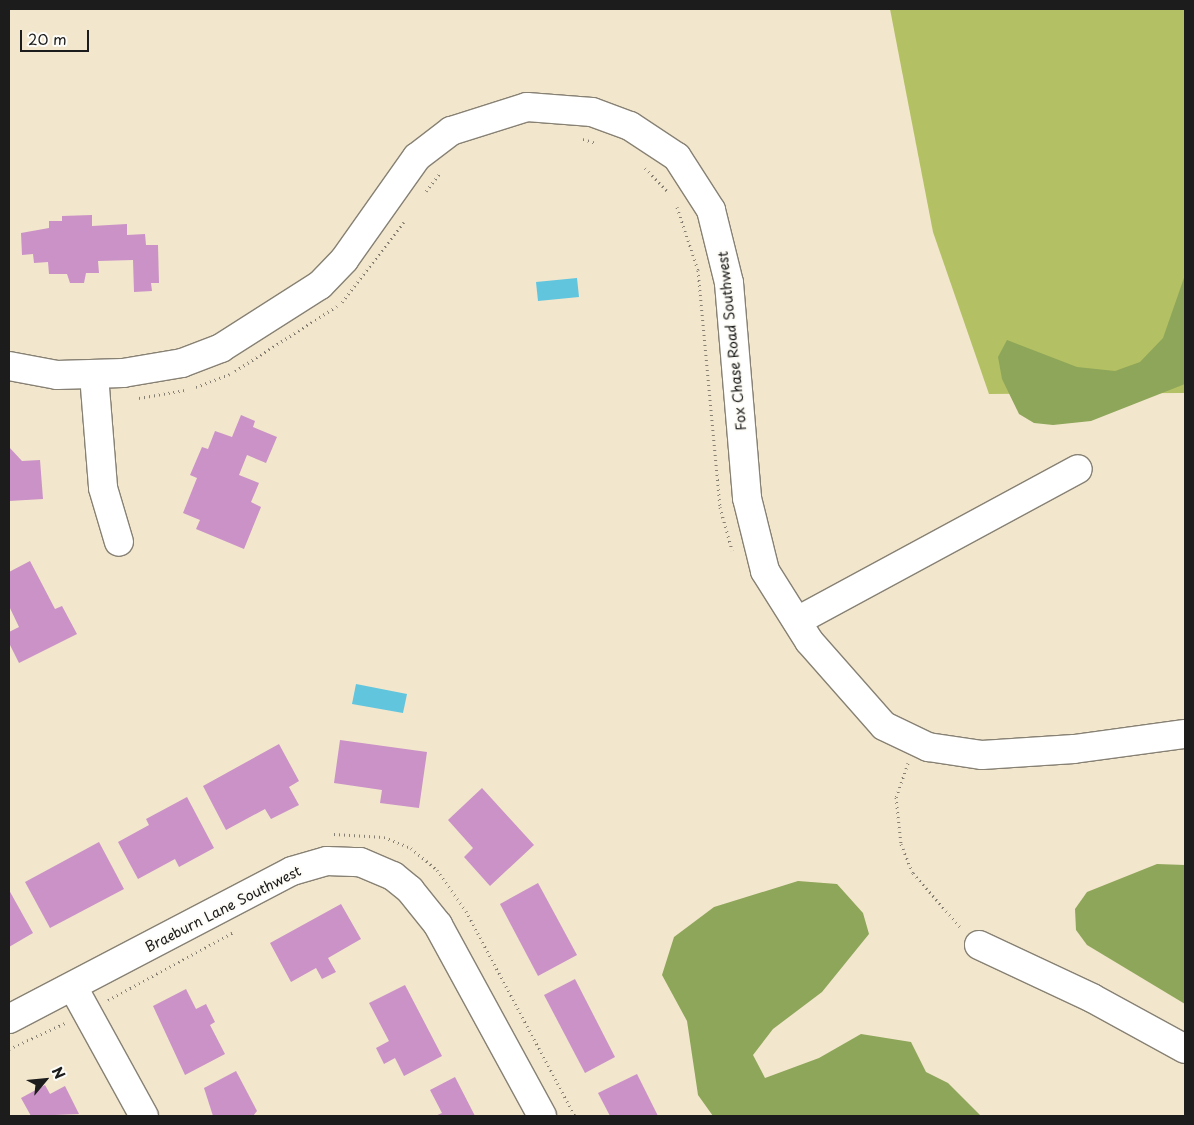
<!DOCTYPE html>
<html>
<head>
<meta charset="utf-8">
<style>
  body { margin:0 }
  #map { position:relative; width:1194px; height:1125px; overflow:hidden; background:#f2e6cd; font-family:"Playpen Sans",sans-serif }
  div>[style] { position:absolute }
  .green>* { inset:0; background:#b3c063 }
  .forest>* { inset:0; background:#8ea659 }
  .water>* { inset:0; background:#61c5de }
  .building>* { inset:0; background:#ca92c6 }
  .path>* { height:3px; margin-top:-1.5px; transform-origin:0; background:repeating-linear-gradient(90deg,#878174 0 1px,transparent 0 5px) }
  .roads { filter:drop-shadow(1px 0 #878174) drop-shadow(-1px 0 #878174) drop-shadow(0 1px #878174) drop-shadow(0 -1px #878174) }
  .minor>* { height:28px; margin:-14px; padding:0 14px; transform-origin:14px; border-radius:14px; background:#fff }
  span { translate:-50% -50%; white-space:nowrap; text-align:center; line-height:1.15; -webkit-text-stroke:4px #fdfcf7; paint-order:stroke }
  .street-label { font-size:14px; color:#1c1c1c }
  .frame { position:absolute; inset:0; border:10px solid #1c1c1c; pointer-events:none }
  .north { position:absolute; left:20px; top:1055px; width:50px; height:50px; -webkit-text-stroke:4px #fdfcf7; paint-order:stroke; rotate:62deg; font-size:14px; font-weight:700; line-height:20px; text-align:center; color:#1c1c1c }
  .north::after { content:''; display:block; margin:auto; width:18px; height:22px; background:#1c1c1c; clip-path:polygon(50% 0,100% 100%,50% 72%,0 100%) }
  .scale { position:absolute; left:20px; top:30px; width:69px; height:22px; box-sizing:border-box; border:2px solid #1c1c1c; border-top:0; padding-left:6px; font-size:15px; line-height:18px; white-space:nowrap; color:#1c1c1c; -webkit-text-stroke:4px #fdfcf7; paint-order:stroke }
</style>
</head>
<body>
<div id="map">
  <div class="green">
    <div style="clip-path:polygon(890px 9px,1185px 9px,1184px 393px,989px 394px,933px 232px)"></div>
  </div>
  <div class="forest">
    <div style="clip-path:polygon(1185px 275px,1185px 384px,1091px 421px,1053px 425px,1034px 423px,1019px 414px,1002px 379px,998px 357px,1007px 340px,1077px 367px,1115px 371px,1140px 362px,1163px 338px)"></div>
    <div style="clip-path:polygon(1157px 864px,1185px 865px,1185px 1004px,1087px 945px,1076px 930px,1075px 909px,1087px 892px)"></div>
    <div style="clip-path:polygon(798px 881px,837px 884px,863px 913px,869px 934px,822px 992px,773px 1029px,753px 1055px,765px 1078px,819px 1058px,861px 1034px,911px 1042px,926px 1072px,948px 1083px,981px 1116px,713px 1116px,698px 1095px,687px 1021px,662px 975px,674px 937px,714px 907px)"></div>
  </div>
  <div class="water">
    <div style="clip-path:polygon(577px 278px,579px 297px,538px 301px,536px 282px)"></div>
    <div style="clip-path:polygon(356px 684px,407px 694px,403px 713px,352px 704px)"></div>
  </div>
  <div class="building">
    <div style="clip-path:polygon(92px 215px,92px 226px,127px 224px,127px 235px,145px 234px,146px 245px,158px 245px,159px 283px,151px 283px,152px 291px,134px 292px,133px 260px,98px 261px,99px 273px,86px 273px,84px 283px,70px 283px,67px 274px,49px 274px,48px 262px,34px 263px,33px 254px,22px 255px,21px 233px,49px 228px,49px 221px,62px 221px,62px 216px)"></div>
    <div style="clip-path:polygon(241px 415px,255px 421px,253px 427px,277px 437px,266px 463px,247px 455px,239px 475px,259px 483px,251px 502px,261px 507px,244px 549px,196px 529px,200px 520px,183px 513px,197px 478px,190px 475px,202px 447px,208px 449px,215px 431px,232px 437px)"></div>
    <div style="clip-path:polygon(9px 447px,22px 461px,40px 460px,43px 499px,9px 501px)"></div>
    <div style="clip-path:polygon(30px 561px,55px 609px,62px 606px,77px 634px,19px 663px,9px 643px,9px 632px,19px 627px,9px 606px,9px 572px)"></div>
    <div style="clip-path:polygon(340px 740px,427px 752px,419px 808px,380px 803px,382px 790px,334px 783px)"></div>
    <div style="clip-path:polygon(279px 744px,299px 781px,289px 787px,299px 805px,271px 819px,265px 809px,226px 830px,203px 786px)"></div>
    <div style="clip-path:polygon(482px 788px,534px 845px,490px 886px,464px 857px,473px 848px,448px 820px)"></div>
    <div style="clip-path:polygon(187px 797px,214px 848px,179px 867px,175px 859px,138px 879px,118px 842px,149px 825px,146px 819px)"></div>
    <div style="clip-path:polygon(99px 842px,124px 889px,50px 928px,25px 882px)"></div>
    <div style="clip-path:polygon(538px 883px,577px 955px,538px 976px,500px 904px)"></div>
    <div style="clip-path:polygon(9px 890px,33px 933px,9px 947px)"></div>
    <div style="clip-path:polygon(341px 904px,361px 939px,328px 958px,336px 972px,322px 979px,316px 968px,291px 982px,270px 943px)"></div>
    <div style="clip-path:polygon(575px 979px,615px 1057px,585px 1073px,544px 995px)"></div>
    <div style="clip-path:polygon(405px 985px,442px 1056px,404px 1076px,395px 1058px,384px 1064px,376px 1048px,389px 1041px,369px 1003px)"></div>
    <div style="clip-path:polygon(186px 989px,196px 1009px,206px 1004px,215px 1022px,210px 1025px,225px 1054px,185px 1075px,153px 1006px)"></div>
    <div style="clip-path:polygon(236px 1071px,257px 1111px,253px 1116px,213px 1116px,204px 1088px)"></div>
    <div style="clip-path:polygon(637px 1074px,658px 1116px,610px 1116px,598px 1093px)"></div>
    <div style="clip-path:polygon(455px 1077px,475px 1116px,435px 1116px,442px 1113px,430px 1090px)"></div>
    <div style="clip-path:polygon(45px 1085px,50px 1094px,65px 1086px,79px 1114px,31px 1116px,21px 1098px)"></div>
  </div>
  <div class="path">
    <div style="left:583px;top:139px;width:14px;rotate:17deg"></div>
    <div style="left:645px;top:168px;width:32px;rotate:46deg"></div>
    <div style="left:426px;top:191px;width:24px;rotate:-52deg"></div>
    <div style="left:677px;top:207px;width:66px;rotate:71.6deg"></div>
    <div style="left:698px;top:270px;width:238px;rotate:84.7deg"></div>
    <div style="left:720px;top:507px;width:45px;rotate:74.4deg"></div>
    <div style="left:342px;top:302px;width:101px;rotate:-52.2deg"></div>
    <div style="left:235px;top:371px;width:121px;rotate:-32.5deg"></div>
    <div style="left:196px;top:387px;width:36px;rotate:-21deg"></div>
    <div style="left:139px;top:398px;width:47px;rotate:-9.9deg"></div>
    <div style="left:908px;top:763px;width:36px;rotate:109deg"></div>
    <div style="left:896px;top:797px;width:47px;rotate:83.9deg"></div>
    <div style="left:901px;top:844px;width:31px;rotate:68deg"></div>
    <div style="left:913px;top:873px;width:74px;rotate:48.8deg"></div>
    <div style="left:334px;top:834px;width:50px;rotate:3.4deg"></div>
    <div style="left:384px;top:837px;width:29px;rotate:22deg"></div>
    <div style="left:411px;top:848px;width:34px;rotate:40deg"></div>
    <div style="left:437px;top:870px;width:50px;rotate:54.7deg"></div>
    <div style="left:466px;top:911px;width:232px;rotate:62deg"></div>
    <div style="left:108px;top:1000px;width:143px;rotate:-28.4deg"></div>
    <div style="left:9px;top:1049px;width:62px;rotate:-24.9deg"></div>
  </div>
  <div class="roads">
    <div class="minor">
      <div style="left:9px;top:366px;width:49px;rotate:10.6deg"></div>
      <div style="left:57px;top:375px;width:66px;rotate:-1.7deg"></div>
      <div style="left:123px;top:373px;width:60px;rotate:-9.6deg"></div>
      <div style="left:182px;top:363px;width:42px;rotate:-21deg"></div>
      <div style="left:221px;top:348px;width:117px;rotate:-32.5deg"></div>
      <div style="left:320px;top:285px;width:35px;rotate:-46deg"></div>
      <div style="left:344px;top:260px;width:126px;rotate:-54.7deg"></div>
      <div style="left:417px;top:157px;width:43px;rotate:-37.4deg"></div>
      <div style="left:451px;top:131px;width:80px;rotate:-17.5deg"></div>
      <div style="left:527px;top:107px;width:65px;rotate:4.4deg"></div>
      <div style="left:592px;top:112px;width:40px;rotate:20.2deg"></div>
      <div style="left:630px;top:126px;width:56px;rotate:33.4deg"></div>
      <div style="left:677px;top:157px;width:63px;rotate:57.3deg"></div>
      <div style="left:711px;top:210px;width:75px;rotate:76.1deg"></div>
      <div style="left:729px;top:283px;width:216px;rotate:85.2deg"></div>
      <div style="left:747px;top:498px;width:75px;rotate:76.1deg"></div>
      <div style="left:765px;top:571px;width:83px;rotate:57.8deg"></div>
      <div style="left:809px;top:641px;width:113px;rotate:48.6deg"></div>
      <div style="left:884px;top:726px;width:49px;rotate:25.5deg"></div>
      <div style="left:928px;top:747px;width:55px;rotate:8.4deg"></div>
      <div style="left:982px;top:755px;width:92px;rotate:-3.7deg"></div>
      <div style="left:1074px;top:749px;width:112px;rotate:-7.7deg"></div>
      <div style="left:94px;top:375px;width:113px;rotate:85.4deg"></div>
      <div style="left:103px;top:488px;width:56px;rotate:73.5deg"></div>
      <div style="left:797px;top:621px;width:319px;rotate:-28.4deg"></div>
      <div style="left:979px;top:945px;width:125px;rotate:25.1deg"></div>
      <div style="left:1092px;top:998px;width:106px;rotate:28.7deg"></div>
      <div style="left:73px;top:987px;width:147px;rotate:61.2deg"></div>
      <div style="left:9px;top:1019px;width:319px;rotate:-27.6deg"></div>
      <div style="left:292px;top:871px;width:36px;rotate:-16deg"></div>
      <div style="left:327px;top:861px;width:33px;rotate:2deg"></div>
      <div style="left:360px;top:862px;width:36px;rotate:23deg"></div>
      <div style="left:393px;top:876px;width:22px;rotate:39deg"></div>
      <div style="left:410px;top:890px;width:45px;rotate:51.3deg"></div>
      <div style="left:438px;top:925px;width:217px;rotate:61.4deg"></div>
    </div>
  </div>
  <div class="street-label">
    <span style="left:732px;top:341px;rotate:-96deg">Fox Chase Road Southwest</span>
    <span style="left:223px;top:909px;rotate:-27deg">Braeburn Lane Southwest</span>
  </div>
  <div class="frame"></div>
  <div class="north">N</div>
  <div class="scale">20 m</div>
</div>
</body>
</html>
